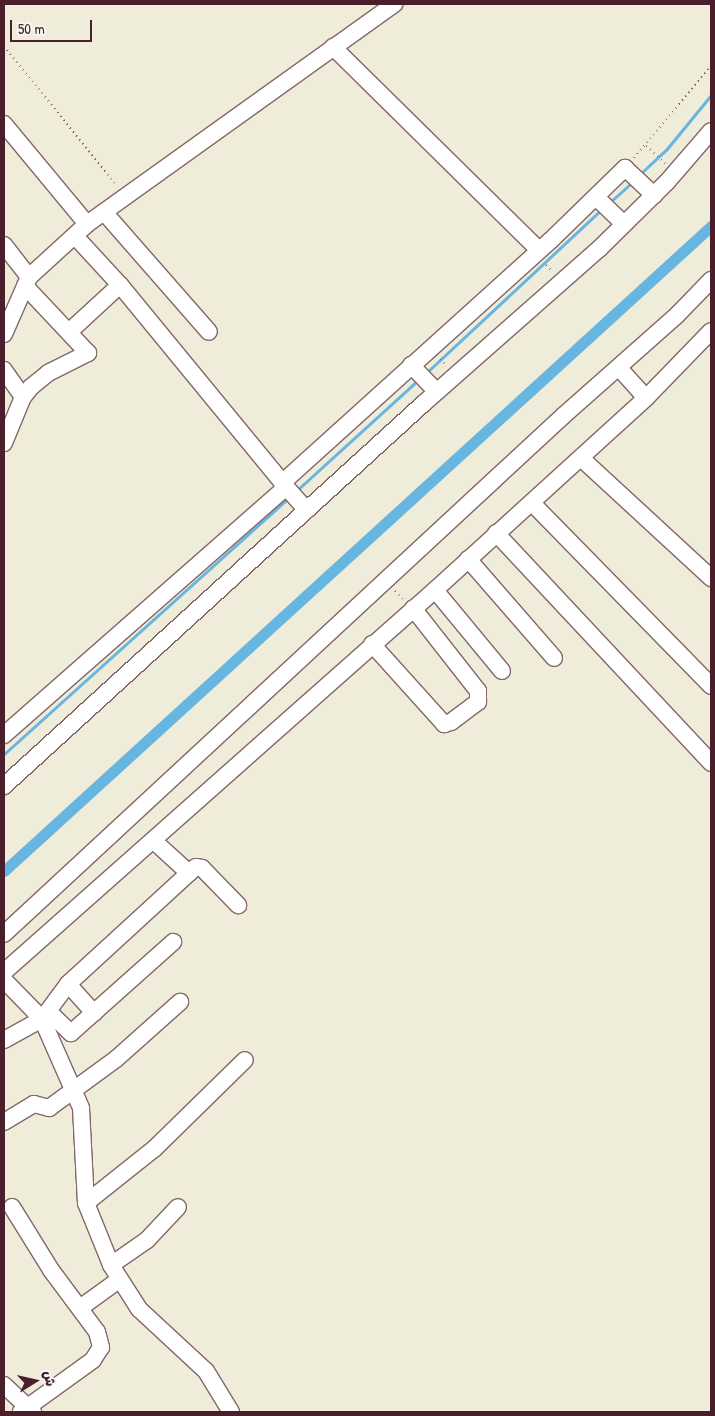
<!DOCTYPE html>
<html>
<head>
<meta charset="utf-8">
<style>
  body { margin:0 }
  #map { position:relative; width:715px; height:1416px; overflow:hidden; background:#f0ecda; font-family:"Patrick Hand","Playpen Sans Arabic",sans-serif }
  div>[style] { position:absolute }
  .stream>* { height:3px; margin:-1.5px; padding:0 1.5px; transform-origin:1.5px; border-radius:1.5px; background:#67b6e1 }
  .canal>* { height:11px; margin:-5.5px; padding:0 5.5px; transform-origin:5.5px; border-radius:5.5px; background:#67b6e1 }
  .path>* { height:2px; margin-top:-1px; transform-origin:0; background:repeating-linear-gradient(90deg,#846768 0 1px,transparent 0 5px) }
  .roads { filter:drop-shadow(1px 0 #846768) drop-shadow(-1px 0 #846768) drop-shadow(0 1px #846768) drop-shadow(0 -1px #846768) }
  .minor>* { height:16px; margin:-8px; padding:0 8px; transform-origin:8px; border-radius:8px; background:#fff }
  span { translate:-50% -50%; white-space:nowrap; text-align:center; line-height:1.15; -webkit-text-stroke:5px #f6f6f2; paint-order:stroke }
  .frame { position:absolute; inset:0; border:5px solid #4a1f2b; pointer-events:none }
  .north { position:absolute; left:10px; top:1356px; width:50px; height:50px; -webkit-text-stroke:4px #f6f6f2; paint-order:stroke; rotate:80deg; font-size:14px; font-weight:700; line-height:20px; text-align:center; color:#4a1f2b }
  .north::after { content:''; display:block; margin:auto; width:18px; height:22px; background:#4a1f2b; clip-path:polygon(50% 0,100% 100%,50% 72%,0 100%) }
  .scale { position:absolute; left:10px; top:20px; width:82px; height:22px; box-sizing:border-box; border:2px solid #4a1f2b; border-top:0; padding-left:6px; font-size:15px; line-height:18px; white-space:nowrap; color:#4a1f2b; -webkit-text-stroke:4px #f6f6f2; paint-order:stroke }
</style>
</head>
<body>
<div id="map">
  <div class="stream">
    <div style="left:640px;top:174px;width:35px;rotate:-43deg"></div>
    <div style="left:666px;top:150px;width:71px;rotate:-50.7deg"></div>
    <div style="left:609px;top:203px;width:31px;rotate:-42deg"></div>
    <div style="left:426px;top:373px;width:241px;rotate:-43deg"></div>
    <div style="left:296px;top:491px;width:164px;rotate:-42.3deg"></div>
    <div style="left:4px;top:754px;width:382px;rotate:-42deg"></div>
  </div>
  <div class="canal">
    <div style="left:4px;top:871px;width:957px;rotate:-42.37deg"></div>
  </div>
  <div class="path">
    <div style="left:4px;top:46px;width:180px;rotate:51.1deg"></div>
    <div style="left:646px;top:146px;width:27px;rotate:42deg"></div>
    <div style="left:634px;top:158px;width:120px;rotate:-50.1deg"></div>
    <div style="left:546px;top:265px;width:10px;rotate:45deg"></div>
    <div style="left:440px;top:359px;width:10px;rotate:45deg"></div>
    <div style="left:395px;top:591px;width:13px;rotate:45deg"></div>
  </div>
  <div class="roads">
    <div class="minor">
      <div style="left:333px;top:47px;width:289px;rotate:44.6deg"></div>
      <div style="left:4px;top:124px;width:130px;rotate:50.3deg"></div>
      <div style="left:596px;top:197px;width:39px;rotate:44deg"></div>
      <div style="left:104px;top:212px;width:159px;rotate:48.8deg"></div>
      <div style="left:4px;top:245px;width:41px;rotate:52deg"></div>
      <div style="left:70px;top:331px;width:68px;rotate:-42.6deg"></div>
      <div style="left:4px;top:334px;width:62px;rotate:-66.3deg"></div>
      <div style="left:29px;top:277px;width:79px;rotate:-42.4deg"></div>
      <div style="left:87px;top:224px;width:378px;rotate:-35.6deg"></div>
      <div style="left:411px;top:365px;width:37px;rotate:46deg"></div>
      <div style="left:619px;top:368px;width:40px;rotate:48deg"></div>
      <div style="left:646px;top:398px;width:93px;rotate:-45.9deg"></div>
      <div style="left:4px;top:370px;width:33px;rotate:55deg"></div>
      <div style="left:4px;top:443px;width:50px;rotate:-67.6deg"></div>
      <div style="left:23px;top:397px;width:13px;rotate:-51deg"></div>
      <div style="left:31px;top:387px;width:22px;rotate:-39deg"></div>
      <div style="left:48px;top:373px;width:45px;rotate:-26.6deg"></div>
      <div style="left:88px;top:353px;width:92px;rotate:-133.2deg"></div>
      <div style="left:581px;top:458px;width:177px;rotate:42.7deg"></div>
      <div style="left:282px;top:483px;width:361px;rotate:-42.1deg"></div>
      <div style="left:550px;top:241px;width:105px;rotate:-44.2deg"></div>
      <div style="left:625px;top:168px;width:40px;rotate:43deg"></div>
      <div style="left:286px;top:487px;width:31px;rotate:48deg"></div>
      <div style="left:532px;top:503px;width:256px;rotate:45.6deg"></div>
      <div style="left:496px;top:533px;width:315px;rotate:46.9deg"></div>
      <div style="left:468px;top:559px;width:131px;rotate:49deg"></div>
      <div style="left:435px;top:590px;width:105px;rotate:50.4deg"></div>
      <div style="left:372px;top:644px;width:108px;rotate:48deg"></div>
      <div style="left:444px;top:724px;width:7px;rotate:-16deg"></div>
      <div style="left:451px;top:722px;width:34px;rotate:-37deg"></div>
      <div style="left:478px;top:702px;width:11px;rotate:-90deg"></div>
      <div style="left:478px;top:691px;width:105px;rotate:-128.1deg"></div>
      <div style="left:4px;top:735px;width:376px;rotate:-41.3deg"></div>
      <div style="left:286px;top:487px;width:261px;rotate:-129.4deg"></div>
      <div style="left:120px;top:285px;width:67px;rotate:-132.6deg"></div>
      <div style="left:4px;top:786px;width:567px;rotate:-42.36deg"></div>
      <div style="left:423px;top:404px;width:235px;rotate:-41.4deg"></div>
      <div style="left:599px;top:249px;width:95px;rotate:-44.6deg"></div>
      <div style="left:667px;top:182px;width:67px;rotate:-49.2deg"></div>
      <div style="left:189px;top:873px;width:9px;rotate:-41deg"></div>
      <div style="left:196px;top:867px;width:6px;rotate:9deg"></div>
      <div style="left:202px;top:868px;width:52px;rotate:45.8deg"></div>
      <div style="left:4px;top:934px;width:762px;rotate:-42.82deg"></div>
      <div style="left:563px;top:416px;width:152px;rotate:-41.5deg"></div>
      <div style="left:677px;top:315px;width:49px;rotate:-45.8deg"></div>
      <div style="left:4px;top:972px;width:576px;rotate:-41.55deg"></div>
      <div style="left:435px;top:590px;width:285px;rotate:-42.3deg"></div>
      <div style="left:4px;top:980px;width:54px;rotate:45.7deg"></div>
      <div style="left:42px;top:1019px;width:97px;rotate:66.3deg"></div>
      <div style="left:81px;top:1108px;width:95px;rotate:87deg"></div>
      <div style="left:86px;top:1203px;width:67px;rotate:68deg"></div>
      <div style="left:111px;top:1265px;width:52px;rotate:57.5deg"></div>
      <div style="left:139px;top:1309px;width:91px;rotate:42.8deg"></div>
      <div style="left:206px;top:1371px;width:48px;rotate:58.6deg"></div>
      <div style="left:68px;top:984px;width:39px;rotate:48deg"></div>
      <div style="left:48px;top:1011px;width:32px;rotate:44deg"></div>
      <div style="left:71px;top:1033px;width:137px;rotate:-41.7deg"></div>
      <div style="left:4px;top:1040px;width:43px;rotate:-28.9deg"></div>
      <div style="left:42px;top:1019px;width:44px;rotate:-53.4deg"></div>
      <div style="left:68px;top:984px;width:164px;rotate:-42.5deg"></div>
      <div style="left:189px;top:873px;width:47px;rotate:-137.6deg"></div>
      <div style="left:4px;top:1122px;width:35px;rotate:-31deg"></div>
      <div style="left:34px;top:1104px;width:16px;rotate:15deg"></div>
      <div style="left:49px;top:1108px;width:83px;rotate:-36.2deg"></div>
      <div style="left:116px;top:1059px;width:86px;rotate:-41.7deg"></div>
      <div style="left:86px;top:1203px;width:87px;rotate:-38.5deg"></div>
      <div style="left:154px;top:1149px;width:127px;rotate:-44.4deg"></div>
      <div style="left:12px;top:1207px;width:74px;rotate:58.2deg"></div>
      <div style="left:51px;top:1270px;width:77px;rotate:53.4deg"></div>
      <div style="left:97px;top:1332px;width:16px;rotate:75deg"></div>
      <div style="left:101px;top:1347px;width:15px;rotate:122deg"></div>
      <div style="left:93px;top:1360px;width:89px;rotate:144.2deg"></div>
      <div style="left:111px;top:1265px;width:44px;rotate:-34.8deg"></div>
      <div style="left:147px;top:1240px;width:45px;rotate:-46.8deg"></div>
      <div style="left:80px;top:1308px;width:49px;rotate:-35.9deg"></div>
      <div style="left:4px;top:1385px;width:40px;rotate:43deg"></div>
    </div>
  </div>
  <div class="frame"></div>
  <div class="north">ش</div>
  <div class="scale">50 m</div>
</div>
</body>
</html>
